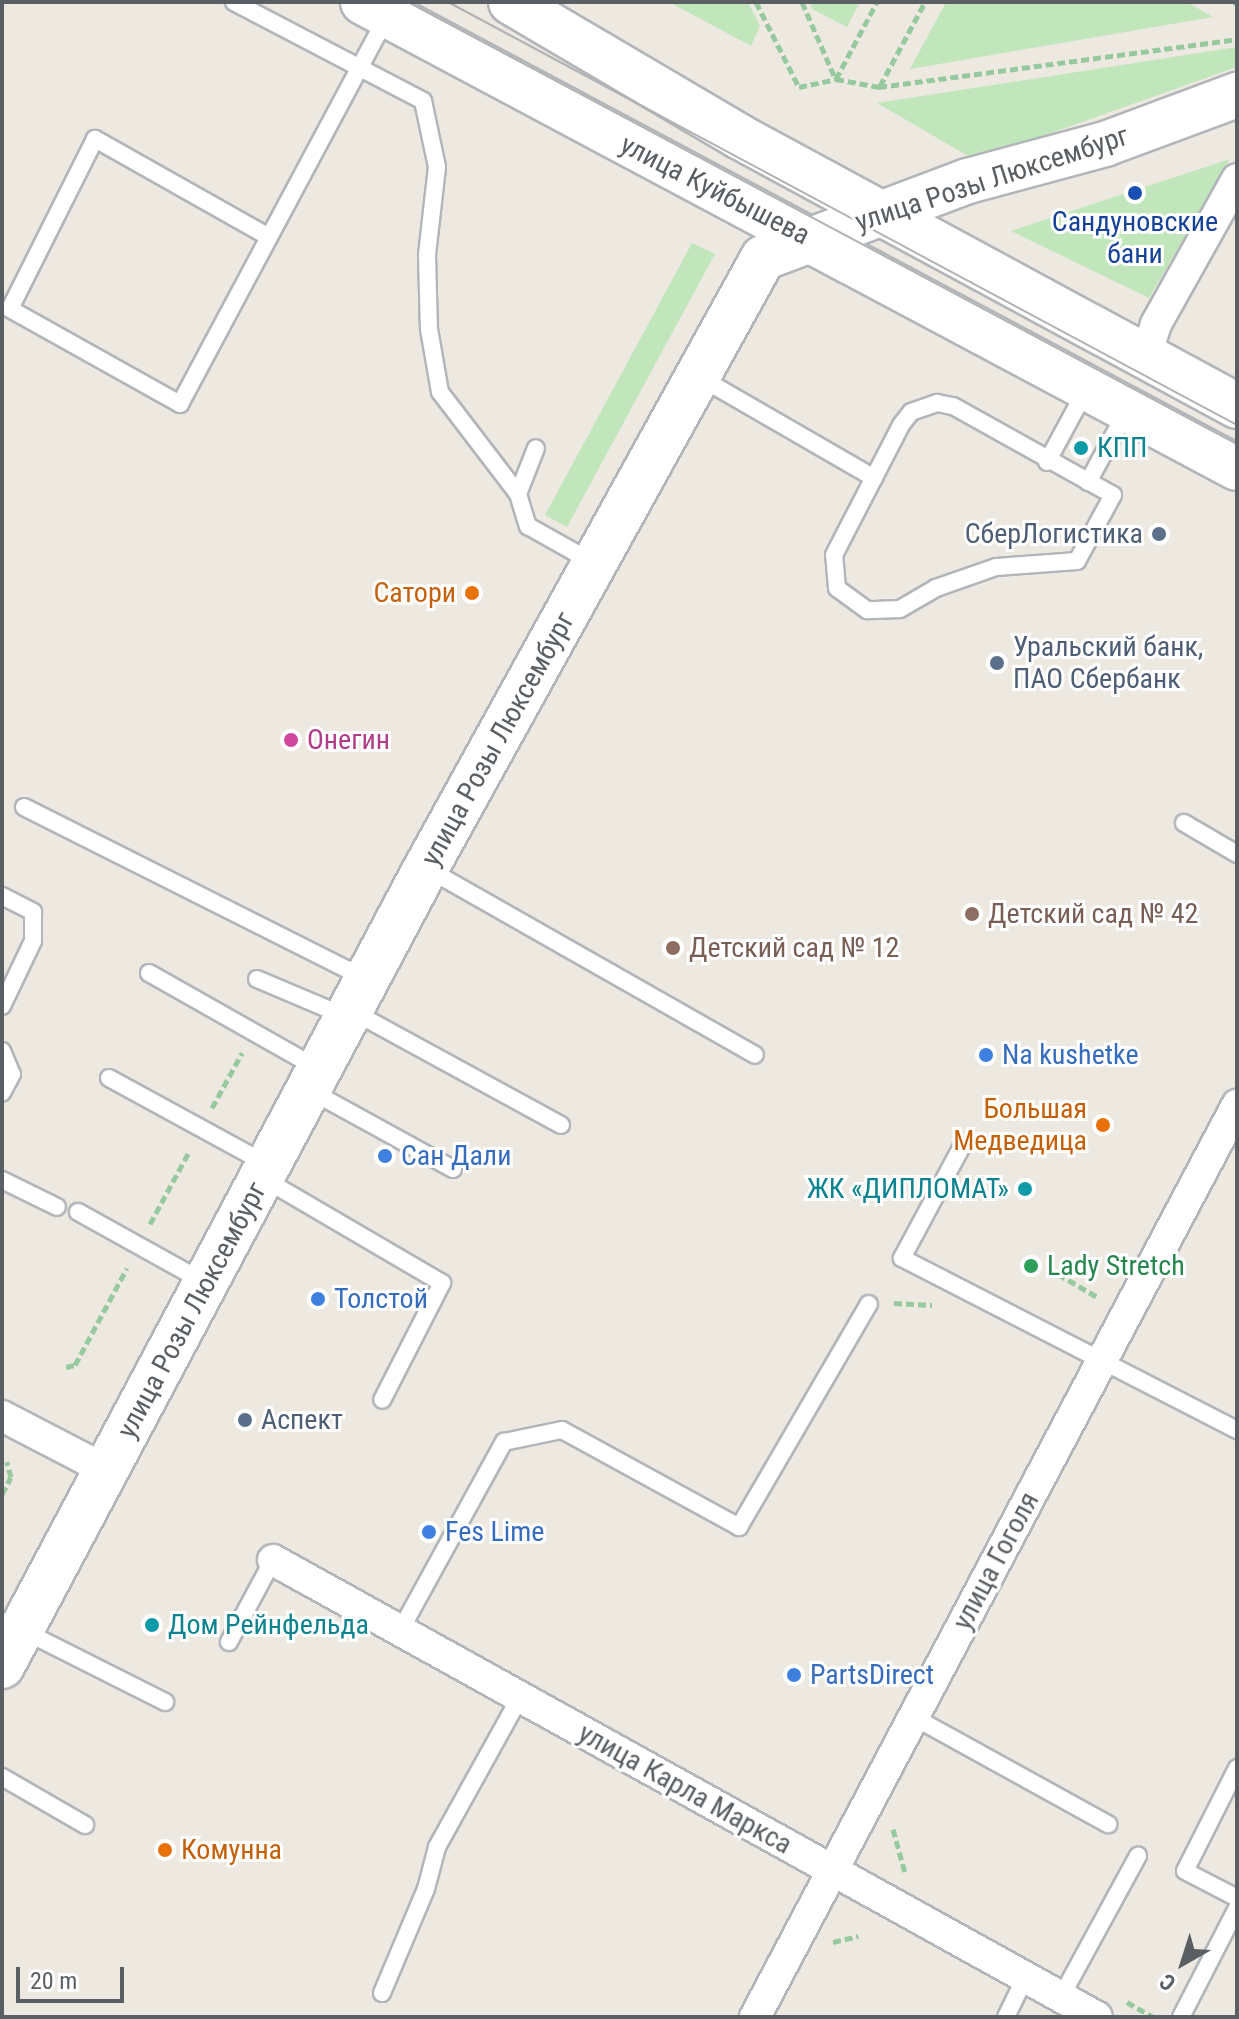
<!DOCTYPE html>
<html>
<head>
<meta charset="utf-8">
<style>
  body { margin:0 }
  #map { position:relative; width:1239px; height:2019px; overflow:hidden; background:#ede9e1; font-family:"Roboto Condensed",sans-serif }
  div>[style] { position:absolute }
  .green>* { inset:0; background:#c1e6bc }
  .path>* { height:5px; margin-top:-2.5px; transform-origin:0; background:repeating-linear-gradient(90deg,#97c99f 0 8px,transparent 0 12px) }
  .roads { filter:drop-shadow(2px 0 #b2b5b9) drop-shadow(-2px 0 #b2b5b9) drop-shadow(0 2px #b2b5b9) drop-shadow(0 -2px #b2b5b9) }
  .lane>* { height:16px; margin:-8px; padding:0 8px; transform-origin:8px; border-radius:8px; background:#fff }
  .street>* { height:30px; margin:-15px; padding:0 15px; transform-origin:15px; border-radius:15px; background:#fff }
  .secondary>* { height:44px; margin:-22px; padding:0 22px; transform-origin:22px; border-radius:22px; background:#fff }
  .tram>* { height:2px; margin:-1px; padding:0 1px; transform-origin:1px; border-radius:1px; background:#b1b2b3 }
  .dots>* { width:22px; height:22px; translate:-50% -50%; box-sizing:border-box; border:4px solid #fff; border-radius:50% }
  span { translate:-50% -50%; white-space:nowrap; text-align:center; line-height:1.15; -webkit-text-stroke:6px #fff; paint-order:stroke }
  .street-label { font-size:28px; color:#5a5f63 }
  .transit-label { font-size:28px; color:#164399 }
  .culture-label { font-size:28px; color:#0d838f }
  .left { translate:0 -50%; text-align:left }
  .right { translate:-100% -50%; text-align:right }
  .service-label { font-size:28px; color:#4e5e75 }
  .food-label { font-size:28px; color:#c56008 }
  .hotel-label { font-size:28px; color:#b23c85 }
  .education-label { font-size:28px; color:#785e54 }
  .shop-label { font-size:28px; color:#366cbe }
  .leisure-label { font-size:28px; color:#27864d }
  .frame { position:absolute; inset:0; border:4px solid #5a5f63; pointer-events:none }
  .north { position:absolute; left:1143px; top:1923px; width:80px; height:80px; -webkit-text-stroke:6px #fff; paint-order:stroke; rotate:219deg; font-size:22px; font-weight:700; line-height:32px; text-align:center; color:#5a5f63 }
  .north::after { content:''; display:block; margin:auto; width:28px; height:36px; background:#5a5f63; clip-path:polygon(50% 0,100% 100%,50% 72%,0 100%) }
  .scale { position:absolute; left:16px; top:1967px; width:108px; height:36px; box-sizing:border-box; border:4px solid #5a5f63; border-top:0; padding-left:10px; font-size:24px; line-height:28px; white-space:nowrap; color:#5a5f63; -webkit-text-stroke:6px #fff; paint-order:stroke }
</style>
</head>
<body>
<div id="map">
  <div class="green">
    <div style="clip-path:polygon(669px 2px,748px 2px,760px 26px,751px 46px)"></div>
    <div style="clip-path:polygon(810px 2px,860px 2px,847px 27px,812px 9px)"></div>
    <div style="clip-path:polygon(946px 2px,1187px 2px,1213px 17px,910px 69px)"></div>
    <div style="clip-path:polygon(1237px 47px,1237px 67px,975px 160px,877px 103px)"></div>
    <div style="clip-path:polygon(1230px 159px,1149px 298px,1011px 231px)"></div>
    <div style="clip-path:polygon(692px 243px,715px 254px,567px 527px,545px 515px)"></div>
  </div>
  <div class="path">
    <div style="left:756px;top:2px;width:95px;rotate:63.2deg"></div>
    <div style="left:799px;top:87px;width:38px;rotate:-12deg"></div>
    <div style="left:836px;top:79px;width:44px;rotate:10.5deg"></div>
    <div style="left:879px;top:87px;width:361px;rotate:-7.6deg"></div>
    <div style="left:802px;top:2px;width:83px;rotate:66.5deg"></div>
    <div style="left:1234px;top:2px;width:4px;rotate:34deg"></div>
    <div style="left:836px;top:79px;width:87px;rotate:-62deg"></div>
    <div style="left:880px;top:86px;width:95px;rotate:-61.8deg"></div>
    <div style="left:212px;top:1108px;width:63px;rotate:-61.4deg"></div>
    <div style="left:150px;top:1224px;width:82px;rotate:-61.6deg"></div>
    <div style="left:1058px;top:1274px;width:48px;rotate:30.3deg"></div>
    <div style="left:894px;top:1303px;width:38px;rotate:3deg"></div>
    <div style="left:66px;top:1367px;width:9px;rotate:-13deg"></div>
    <div style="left:75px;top:1365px;width:110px;rotate:-61.8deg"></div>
    <div style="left:2px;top:1494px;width:19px;rotate:-62deg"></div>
    <div style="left:11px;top:1477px;width:16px;rotate:-105deg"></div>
    <div style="left:893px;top:1829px;width:46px;rotate:74.7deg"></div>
    <div style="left:833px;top:1942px;width:26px;rotate:-13deg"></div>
    <div style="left:1127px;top:2002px;width:30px;rotate:30deg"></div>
  </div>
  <div class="roads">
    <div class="lane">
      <div style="left:234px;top:2px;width:213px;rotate:27.6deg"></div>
      <div style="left:423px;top:101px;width:67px;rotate:78deg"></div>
      <div style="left:437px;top:167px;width:89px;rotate:96.5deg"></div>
      <div style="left:427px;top:255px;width:74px;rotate:88.5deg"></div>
      <div style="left:429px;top:329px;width:64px;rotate:80.1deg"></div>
      <div style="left:440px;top:392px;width:128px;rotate:52.6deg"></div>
      <div style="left:518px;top:494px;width:34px;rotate:73deg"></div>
      <div style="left:528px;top:526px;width:76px;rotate:29.3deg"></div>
      <div style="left:269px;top:237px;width:200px;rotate:-150.6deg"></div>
      <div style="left:95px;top:139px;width:190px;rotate:116.6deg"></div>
      <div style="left:10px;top:309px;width:195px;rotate:29.2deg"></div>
      <div style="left:180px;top:404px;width:439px;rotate:-61.9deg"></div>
      <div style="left:701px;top:378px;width:200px;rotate:30deg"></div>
      <div style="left:937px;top:403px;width:16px;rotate:11deg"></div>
      <div style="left:953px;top:406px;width:183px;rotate:29.1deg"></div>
      <div style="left:1113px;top:495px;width:75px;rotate:118.6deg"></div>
      <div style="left:1077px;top:561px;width:81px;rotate:175.8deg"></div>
      <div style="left:996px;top:567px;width:64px;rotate:160.7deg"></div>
      <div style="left:936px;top:588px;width:42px;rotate:149.7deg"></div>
      <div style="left:900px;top:609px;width:33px;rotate:178deg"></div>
      <div style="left:867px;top:610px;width:37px;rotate:-144deg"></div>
      <div style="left:837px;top:588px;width:33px;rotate:-95deg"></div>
      <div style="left:834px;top:555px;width:146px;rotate:-62.7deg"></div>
      <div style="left:901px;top:425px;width:16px;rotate:-52deg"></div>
      <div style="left:911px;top:412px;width:28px;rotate:-19deg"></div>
      <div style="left:1047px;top:462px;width:82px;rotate:-61.6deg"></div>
      <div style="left:1088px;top:482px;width:83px;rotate:-61.3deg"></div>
      <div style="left:518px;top:494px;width:49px;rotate:-68.6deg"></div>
      <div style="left:24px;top:807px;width:381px;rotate:26.7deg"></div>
      <div style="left:1184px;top:823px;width:61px;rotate:30.3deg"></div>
      <div style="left:426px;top:868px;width:378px;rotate:29.6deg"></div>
      <div style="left:2px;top:896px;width:35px;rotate:27deg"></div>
      <div style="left:33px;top:912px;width:29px;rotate:90deg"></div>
      <div style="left:33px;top:941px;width:72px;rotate:115.5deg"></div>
      <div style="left:149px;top:973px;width:195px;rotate:29.5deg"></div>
      <div style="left:257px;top:979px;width:98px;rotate:22.9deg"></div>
      <div style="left:352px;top:1011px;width:238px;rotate:28.6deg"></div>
      <div style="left:2px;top:1051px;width:25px;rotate:67deg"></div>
      <div style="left:12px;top:1074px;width:21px;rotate:118deg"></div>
      <div style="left:109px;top:1078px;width:178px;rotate:28.6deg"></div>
      <div style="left:311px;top:1091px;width:162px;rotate:28.8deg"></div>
      <div style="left:961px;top:1148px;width:125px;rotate:118.2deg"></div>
      <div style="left:902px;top:1258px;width:377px;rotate:27.2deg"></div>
      <div style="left:264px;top:1179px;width:206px;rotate:30.3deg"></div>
      <div style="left:442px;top:1283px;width:131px;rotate:117.1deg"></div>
      <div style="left:2px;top:1180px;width:61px;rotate:26.1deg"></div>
      <div style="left:78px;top:1212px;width:146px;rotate:29deg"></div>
      <div style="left:24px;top:1631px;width:158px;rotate:26.7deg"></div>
      <div style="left:400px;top:1631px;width:216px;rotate:-61.2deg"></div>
      <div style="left:504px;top:1442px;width:59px;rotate:-11.7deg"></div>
      <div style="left:562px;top:1430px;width:202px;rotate:28.7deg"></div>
      <div style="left:739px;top:1527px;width:258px;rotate:-59.8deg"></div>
      <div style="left:229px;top:1642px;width:93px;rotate:-61.8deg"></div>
      <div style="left:914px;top:1717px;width:222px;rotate:28.9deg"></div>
      <div style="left:1237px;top:1768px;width:115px;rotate:116.8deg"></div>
      <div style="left:1185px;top:1871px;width:59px;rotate:27.4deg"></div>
      <div style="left:2px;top:1777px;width:96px;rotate:30deg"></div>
      <div style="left:382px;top:1993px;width:113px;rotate:-67.1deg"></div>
      <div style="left:426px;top:1889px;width:43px;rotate:-75.3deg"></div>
      <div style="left:437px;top:1847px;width:171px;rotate:-61deg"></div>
      <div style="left:1061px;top:1997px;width:161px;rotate:-61.4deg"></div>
      <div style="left:1006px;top:2017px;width:43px;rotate:-64deg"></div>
      <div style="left:1181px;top:2017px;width:123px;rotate:-62.8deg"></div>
    </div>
    <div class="street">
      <div style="left:1145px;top:358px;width:36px;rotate:-72deg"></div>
      <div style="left:1156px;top:324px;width:166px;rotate:-60.8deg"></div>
      <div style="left:2px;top:1416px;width:117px;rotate:27.4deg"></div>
      <div style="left:273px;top:1560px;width:942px;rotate:29.01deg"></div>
      <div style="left:755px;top:2017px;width:1032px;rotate:-62.14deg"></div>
    </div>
    <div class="secondary">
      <div style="left:363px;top:2px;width:990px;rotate:28.07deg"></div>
      <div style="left:511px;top:2px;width:266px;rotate:30.5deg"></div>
      <div style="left:740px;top:137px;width:565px;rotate:28.42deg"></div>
      <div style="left:2px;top:1666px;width:904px;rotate:-62.02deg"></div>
      <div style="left:426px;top:868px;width:697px;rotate:-61.08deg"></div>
      <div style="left:763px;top:258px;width:219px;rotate:-20.6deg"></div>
      <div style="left:968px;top:181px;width:142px;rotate:-15.1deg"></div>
      <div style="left:1105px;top:144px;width:141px;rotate:-20.4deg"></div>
    </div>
  </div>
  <div class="tram">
    <div style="left:408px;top:2px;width:939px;rotate:28.07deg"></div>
    <div style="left:448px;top:2px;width:895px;rotate:28.2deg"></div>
  </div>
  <div class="dots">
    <div style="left:1135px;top:193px;background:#1a4fb4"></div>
    <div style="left:1081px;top:448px;background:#0f9aa8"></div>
    <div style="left:1159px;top:534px;background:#5c6f8a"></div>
    <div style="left:472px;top:593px;background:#e8710a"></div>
    <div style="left:997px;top:663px;background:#5c6f8a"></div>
    <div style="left:291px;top:740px;background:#d1479c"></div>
    <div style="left:972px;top:914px;background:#8d6e63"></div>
    <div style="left:673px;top:948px;background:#8d6e63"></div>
    <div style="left:986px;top:1055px;background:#3f7fe0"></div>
    <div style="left:1103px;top:1125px;background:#e8710a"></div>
    <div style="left:385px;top:1156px;background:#3f7fe0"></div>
    <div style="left:1025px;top:1189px;background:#0f9aa8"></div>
    <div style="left:1031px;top:1266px;background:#2e9e5b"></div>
    <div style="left:318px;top:1299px;background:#3f7fe0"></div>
    <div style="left:245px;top:1420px;background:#5c6f8a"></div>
    <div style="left:429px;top:1532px;background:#3f7fe0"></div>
    <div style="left:152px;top:1625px;background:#0f9aa8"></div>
    <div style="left:794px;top:1675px;background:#3f7fe0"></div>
    <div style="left:165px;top:1850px;background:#e8710a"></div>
  </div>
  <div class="street-label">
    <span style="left:992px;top:179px;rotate:-18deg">улица Розы Люксембург</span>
    <span style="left:715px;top:190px;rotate:27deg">улица Куйбышева</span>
    <span style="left:498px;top:739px;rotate:-61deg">улица Розы Люксембург</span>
    <span style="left:192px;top:1310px;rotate:-62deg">улица Розы Люксембург</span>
    <span style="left:996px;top:1561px;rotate:-62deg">улица Гоголя</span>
    <span style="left:685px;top:1789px;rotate:29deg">улица Карла Маркса</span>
  </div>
  <div class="transit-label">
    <span style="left:1135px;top:238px">Сандуновские<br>бани</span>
  </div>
  <div class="culture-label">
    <span class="left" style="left:1097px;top:448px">КПП</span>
    <span class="right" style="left:1009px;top:1189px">ЖК «ДИПЛОМАТ»</span>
    <span class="left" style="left:168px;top:1625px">Дом Рейнфельда</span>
  </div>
  <div class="service-label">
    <span class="right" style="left:1143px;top:534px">СберЛогистика</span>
    <span class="left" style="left:1013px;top:663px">Уральский банк,<br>ПАО Сбербанк</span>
    <span class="left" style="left:261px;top:1420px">Аспект</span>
  </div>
  <div class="food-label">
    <span class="right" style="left:456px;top:593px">Сатори</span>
    <span class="right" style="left:1087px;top:1125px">Большая<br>Медведица</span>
    <span class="left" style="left:181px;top:1850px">Комунна</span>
  </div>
  <div class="hotel-label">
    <span class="left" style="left:307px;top:740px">Онегин</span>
  </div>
  <div class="education-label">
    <span class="left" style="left:988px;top:914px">Детский сад № 42</span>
    <span class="left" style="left:689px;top:948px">Детский сад № 12</span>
  </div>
  <div class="shop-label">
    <span class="left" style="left:1002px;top:1055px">Na kushetke</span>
    <span class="left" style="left:401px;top:1156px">Сан Дали</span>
    <span class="left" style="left:334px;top:1299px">Толстой</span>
    <span class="left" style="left:445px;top:1532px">Fes Lime</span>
    <span class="left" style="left:810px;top:1675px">PartsDirect</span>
  </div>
  <div class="leisure-label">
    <span class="left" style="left:1047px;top:1266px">Lady Stretch</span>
  </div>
  <div class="frame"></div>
  <div class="north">С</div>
  <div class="scale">20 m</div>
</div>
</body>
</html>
